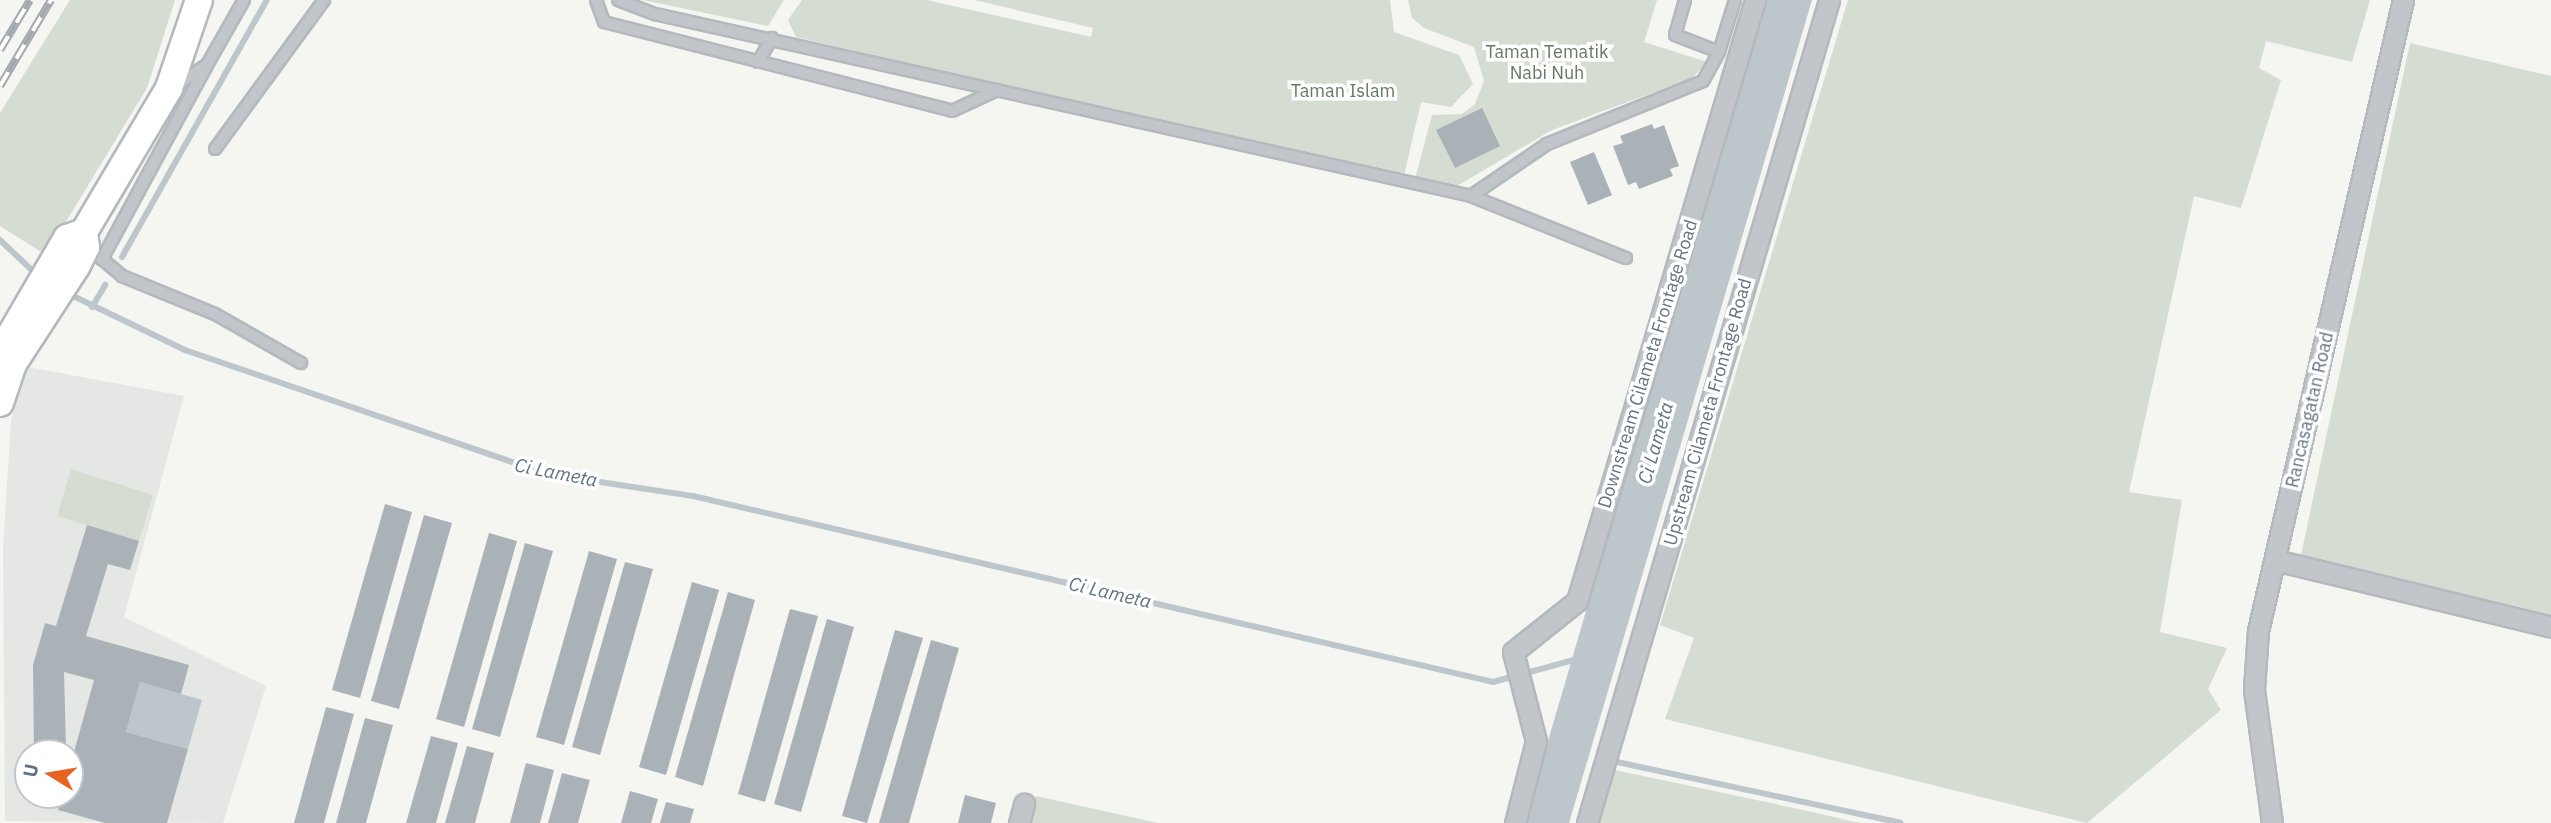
<!DOCTYPE html>
<html>
<head>
<meta charset="utf-8">
<style>
  body { margin:0 }
  #map { position:relative; width:2551px; height:823px; overflow:hidden; background:#f5f5f1; font-family:"IBM Plex Sans",sans-serif }
  div>[style] { position:absolute }
  .built>* { inset:0; background:#e5e7e5 }
  .green>* { inset:0; background:#d5dcd2 }
  .water>* { inset:0; background:#bdc6cb }
  .stream>* { height:6px; margin:-3px; padding:0 3px; transform-origin:3px; border-radius:3px; background:#bdc6cb }
  .building>* { inset:0; background:#aab2b8 }
  .roads { filter:drop-shadow(2px 0 #b4b9be) drop-shadow(-2px 0 #b4b9be) drop-shadow(0 2px #b4b9be) drop-shadow(0 -2px #b4b9be) }
  .lane>* { height:10px; margin:-5px; padding:0 5px; transform-origin:5px; border-radius:5px; background:#c2c5c9 }
  .street>* { height:19px; margin:-9.5px; padding:0 9.5px; transform-origin:9.5px; border-radius:9.5px; background:#c2c5c9 }
  .secondary>* { height:26px; margin:-13px; padding:0 13px; transform-origin:13px; border-radius:13px; background:#fff }
  .rail>* { height:8px; margin-top:-4px; transform-origin:0; background:repeating-linear-gradient(90deg,#fff 0 16px,#a2a8ae 0 32px); box-sizing:border-box; border-block:2px solid #a2a8ae }
  span { translate:-50% -50%; white-space:nowrap; text-align:center; line-height:1.15; -webkit-text-stroke:7px #fff; paint-order:stroke }
  .park-label { font-size:18px; color:#657a62 }
  .street-label { font-size:18px; color:#637283 }
  .water-label { font-size:19px; color:#5f7380; font-style:italic }
  .north { position:absolute; left:14px; top:739px; width:70px; height:70px; box-sizing:border-box; background:#fff; border:2px solid #c1c7cd; border-radius:50%; rotate:281deg; font-size:19px; font-weight:700; line-height:28px; text-align:center; color:#637283 }
  .north::after { content:''; display:block; margin:auto; width:24px; height:32px; background:#e66320; clip-path:polygon(50% 0,100% 100%,50% 72%,0 100%) }
</style>
</head>
<body>
<div id="map">
  <div class="built">
    <div style="clip-path:polygon(evenodd,28px 367px,184px 396px,124px 617px,266px 686px,223px 823px,5px 821px,3px 549px,11px 419px,28px 367px,28px 753px,70px 753px,70px 795px,28px 795px,28px 753px)"></div>
  </div>
  <div class="green">
    <div style="clip-path:polygon(70px 0,175px 0,147px 88px,46px 255px,0 226px,0 113px)"></div>
    <div style="clip-path:polygon(643px 0,784px 0,768px 26px)"></div>
    <div style="clip-path:polygon(802px 0,927px 0,1091px 37px,1093px 28px,974px 0,1390px 0,1394px 32px,1459px 55px,1473px 84px,1451px 107px,1421px 102px,1403px 180px,796px 37px,788px 20px)"></div>
    <div style="clip-path:polygon(1408px 0,1657px 0,1644px 42px,1707px 62px,1692px 78px,1552px 130px,1457px 186px,1415px 179px,1432px 115px,1462px 114px,1475px 104px,1484px 81px,1474px 47px,1424px 28px,1412px 18px)"></div>
    <div style="clip-path:polygon(1848px 0,2370px 0,2352px 62px,2266px 41px,2259px 68px,2281px 80px,2241px 208px,2194px 196px,2129px 492px,2182px 500px,2160px 632px,2227px 648px,2208px 689px,2221px 710px,2087px 823px,1665px 719px,1694px 638px,1660px 625px)"></div>
    <div style="clip-path:polygon(2410px 43px,2551px 76px,2551px 615px,2301px 555px)"></div>
    <div style="clip-path:polygon(71px 469px,153px 495px,139px 541px,57px 516px)"></div>
    <div style="clip-path:polygon(1615px 770px,1817px 813px,1859px 823px,1598px 823px)"></div>
    <div style="clip-path:polygon(1036px 796px,1158px 823px,1029px 823px)"></div>
  </div>
  <div class="water">
    <div style="clip-path:polygon(1765px 0,1812px 0,1569px 823px,1524px 823px)"></div>
    <div style="clip-path:polygon(140px 682px,202px 700px,188px 749px,126px 732px)"></div>
  </div>
  <div class="stream">
    <div style="left:0;top:240px;width:51px;rotate:43.4deg"></div>
    <div style="left:122px;top:257px;width:295px;rotate:-60.6deg"></div>
    <div style="left:67px;top:293px;width:131px;rotate:25.8deg"></div>
    <div style="left:185px;top:350px;width:383px;rotate:18.9deg"></div>
    <div style="left:547px;top:474px;width:148px;rotate:8.6deg"></div>
    <div style="left:693px;top:496px;width:821px;rotate:13.09deg"></div>
    <div style="left:1493px;top:682px;width:87px;rotate:-15.3deg"></div>
    <div style="left:92px;top:307px;width:26px;rotate:-59deg"></div>
    <div style="left:1617px;top:762px;width:290px;rotate:12.1deg"></div>
  </div>
  <div class="building">
    <div style="clip-path:polygon(1482px 108px,1500px 146px,1455px 168px,1436px 130px)"></div>
    <div style="clip-path:polygon(1652px 124px,1654px 129px,1664px 125px,1679px 166px,1670px 169px,1673px 176px,1639px 189px,1636px 182px,1628px 185px,1613px 146px,1623px 143px,1620px 136px)"></div>
    <div style="clip-path:polygon(1594px 152px,1612px 195px,1588px 205px,1570px 162px)"></div>
    <div style="clip-path:polygon(385px 504px,412px 512px,360px 698px,332px 690px)"></div>
    <div style="clip-path:polygon(424px 515px,452px 523px,399px 709px,371px 701px)"></div>
    <div style="clip-path:polygon(evenodd,87px 525px,139px 541px,130px 570px,108px 564px,86px 636px,189px 665px,181px 694px,140px 682px,126px 732px,188px 749px,167px 823px,105px 823px,58px 810px,61px 798px,50px 795px,70px 795px,70px 753px,34px 753px,33px 665px,45px 623px,56px 626px,87px 525px,64px 672px,94px 680px,74px 752px,66px 748px,64px 672px)"></div>
    <div style="clip-path:polygon(489px 533px,517px 541px,464px 727px,436px 719px)"></div>
    <div style="clip-path:polygon(525px 543px,553px 551px,500px 737px,472px 729px)"></div>
    <div style="clip-path:polygon(589px 551px,617px 559px,564px 745px,536px 737px)"></div>
    <div style="clip-path:polygon(625px 562px,653px 569px,600px 755px,572px 747px)"></div>
    <div style="clip-path:polygon(692px 582px,719px 590px,666px 775px,639px 767px)"></div>
    <div style="clip-path:polygon(728px 592px,755px 600px,703px 786px,675px 777px)"></div>
    <div style="clip-path:polygon(790px 609px,818px 616px,765px 802px,738px 794px)"></div>
    <div style="clip-path:polygon(827px 619px,854px 627px,801px 812px,774px 804px)"></div>
    <div style="clip-path:polygon(895px 630px,923px 638px,867px 823px,842px 816px)"></div>
    <div style="clip-path:polygon(931px 640px,959px 648px,909px 823px,879px 823px)"></div>
    <div style="clip-path:polygon(326px 707px,354px 714px,324px 823px,294px 823px)"></div>
    <div style="clip-path:polygon(365px 718px,393px 725px,366px 823px,336px 823px)"></div>
    <div style="clip-path:polygon(431px 736px,458px 743px,436px 823px,406px 823px)"></div>
    <div style="clip-path:polygon(467px 746px,494px 753px,475px 823px,445px 823px)"></div>
    <div style="clip-path:polygon(526px 763px,554px 770px,540px 823px,510px 823px)"></div>
    <div style="clip-path:polygon(562px 773px,590px 780px,578px 823px,548px 823px)"></div>
    <div style="clip-path:polygon(28px 784px,28px 795px,49px 795px,47px 806px,23px 798px)"></div>
    <div style="clip-path:polygon(630px 791px,658px 799px,651px 823px,621px 823px)"></div>
    <div style="clip-path:polygon(965px 795px,996px 803px,991px 823px,958px 823px)"></div>
    <div style="clip-path:polygon(666px 802px,694px 809px,690px 823px,660px 823px)"></div>
  </div>
  <div class="roads">
    <div class="lane">
      <div style="left:596px;top:0;width:23px;rotate:70deg"></div>
      <div style="left:604px;top:22px;width:359px;rotate:14.3deg"></div>
      <div style="left:952px;top:111px;width:50px;rotate:-25deg"></div>
      <div style="left:618px;top:0;width:40px;rotate:21deg"></div>
      <div style="left:655px;top:14px;width:836px;rotate:12.57deg"></div>
      <div style="left:1471px;top:196px;width:92px;rotate:-34.4deg"></div>
      <div style="left:1547px;top:144px;width:168px;rotate:-22deg"></div>
      <div style="left:1703px;top:81px;width:33px;rotate:-61deg"></div>
      <div style="left:1719px;top:52px;width:54px;rotate:-72.9deg"></div>
      <div style="left:1685px;top:0;width:36px;rotate:106deg"></div>
      <div style="left:1675px;top:35px;width:47px;rotate:21.1deg"></div>
      <div style="left:758px;top:62px;width:28px;rotate:-60deg"></div>
      <div style="left:207px;top:65px;width:221px;rotate:118.4deg"></div>
      <div style="left:102px;top:259px;width:26px;rotate:40deg"></div>
      <div style="left:122px;top:276px;width:100px;rotate:22.2deg"></div>
      <div style="left:215px;top:314px;width:99px;rotate:29.7deg"></div>
      <div style="left:174px;top:87px;width:40px;rotate:-34deg"></div>
      <div style="left:207px;top:65px;width:75px;rotate:-60.4deg"></div>
      <div style="left:215px;top:149px;width:185px;rotate:-53.8deg"></div>
      <div style="left:1471px;top:196px;width:167px;rotate:21.8deg"></div>
    </div>
    <div class="street">
      <div style="left:2275px;top:560px;width:284px;rotate:13.6deg"></div>
      <div style="left:1019px;top:823px;width:20px;rotate:-75deg"></div>
      <div style="left:1515px;top:823px;width:85px;rotate:-75.6deg"></div>
      <div style="left:1536px;top:741px;width:92px;rotate:-104.5deg"></div>
      <div style="left:1513px;top:652px;width:82px;rotate:-38.6deg"></div>
      <div style="left:1577px;top:601px;width:627px;rotate:-73.5deg"></div>
      <div style="left:1587px;top:823px;width:858px;rotate:-73.61deg"></div>
      <div style="left:2272px;top:823px;width:135px;rotate:-97.7deg"></div>
      <div style="left:2254px;top:689px;width:58px;rotate:-86.1deg"></div>
      <div style="left:2258px;top:631px;width:647px;rotate:-77.06deg"></div>
    </div>
    <div class="secondary">
      <div style="left:1px;top:351px;width:131px;rotate:-59.7deg"></div>
      <div style="left:67px;top:238px;width:18px;rotate:-19deg"></div>
      <div style="left:0;top:403px;width:41px;rotate:-71.6deg"></div>
      <div style="left:13px;top:364px;width:116px;rotate:-57deg"></div>
      <div style="left:76px;top:267px;width:22px;rotate:-63deg"></div>
      <div style="left:86px;top:247px;width:15px;rotate:-98deg"></div>
      <div style="left:84px;top:232px;width:167px;rotate:-59.4deg"></div>
      <div style="left:169px;top:88px;width:93px;rotate:-71.2deg"></div>
    </div>
  </div>
  <div class="rail">
    <div style="left:0;top:50px;width:58px;rotate:-59deg"></div>
    <div style="left:0;top:86px;width:100px;rotate:-59.3deg"></div>
  </div>
  <div class="park-label">
    <span style="left:1547px;top:63px">Taman Tematik<br>Nabi Nuh</span>
    <span style="left:1343px;top:91px">Taman Islam</span>
  </div>
  <div class="street-label">
    <span style="left:1648px;top:364px;rotate:-73deg">Downstream Cilameta Frontage Road</span>
    <span style="left:2310px;top:410px;rotate:-77deg">Rancasagatan Road</span>
    <span style="left:1708px;top:412px;rotate:-74deg">Upstream Cilameta Frontage Road</span>
  </div>
  <div class="water-label">
    <span style="left:1656px;top:443px;rotate:-74deg">Ci Lameta</span>
    <span style="left:556px;top:473px;rotate:11deg">Ci Lameta</span>
    <span style="left:1110px;top:593px;rotate:13deg">Ci Lameta</span>
  </div>
  <div class="north">U</div>
</div>
</body>
</html>
